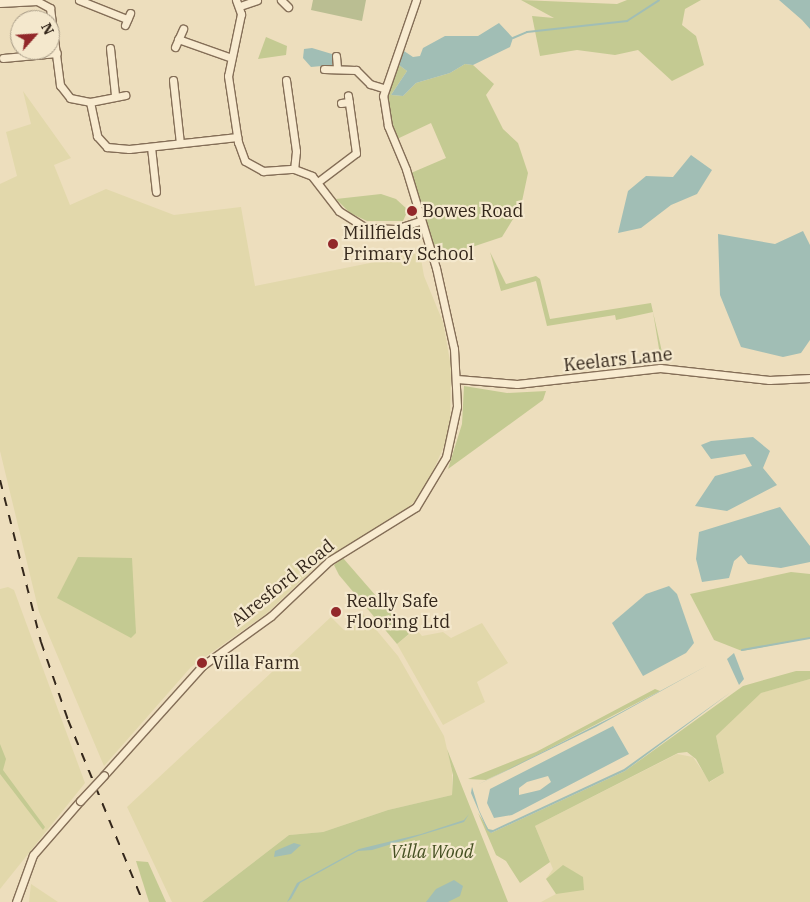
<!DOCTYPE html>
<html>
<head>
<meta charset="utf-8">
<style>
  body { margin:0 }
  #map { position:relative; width:810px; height:902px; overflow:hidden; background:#eddebd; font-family:"IBM Plex Serif",serif }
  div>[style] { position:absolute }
  .farmland>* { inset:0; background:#e2d8ab }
  .green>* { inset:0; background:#c4ca92 }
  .cemetery>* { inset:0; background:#babe92 }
  .water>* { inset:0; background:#a1beb5 }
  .stream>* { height:2px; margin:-1px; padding:0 1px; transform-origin:1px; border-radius:1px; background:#a1beb5 }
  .roads { filter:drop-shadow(1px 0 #846e57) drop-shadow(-1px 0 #846e57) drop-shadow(0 1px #846e57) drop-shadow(0 -1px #846e57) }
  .minor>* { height:7px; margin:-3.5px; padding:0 3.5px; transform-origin:3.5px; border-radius:3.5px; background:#f8ebd0 }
  .rail>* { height:2px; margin-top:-1px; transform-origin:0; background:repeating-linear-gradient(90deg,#34271b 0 9px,transparent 0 18px) }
  .bridges { filter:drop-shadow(1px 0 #846e57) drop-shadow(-1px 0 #846e57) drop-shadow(0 1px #846e57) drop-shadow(0 -1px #846e57) }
  .minor-bridge>* { height:7px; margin:-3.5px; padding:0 3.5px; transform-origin:3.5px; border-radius:3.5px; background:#f8ebd0 }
  .dots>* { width:14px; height:14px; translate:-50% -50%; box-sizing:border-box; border:2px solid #f4e8cd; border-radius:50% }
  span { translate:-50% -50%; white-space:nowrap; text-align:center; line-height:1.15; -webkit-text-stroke:4.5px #f4e8cd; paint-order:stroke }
  .poi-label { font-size:18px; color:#34271b }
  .left { translate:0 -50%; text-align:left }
  .street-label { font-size:18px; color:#34271b }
  .park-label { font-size:18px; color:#455022; font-style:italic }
  .north { position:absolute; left:10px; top:10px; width:50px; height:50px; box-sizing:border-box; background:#f4e8cd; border:1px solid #a79b86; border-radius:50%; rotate:64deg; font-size:14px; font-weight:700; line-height:20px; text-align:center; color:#34271b }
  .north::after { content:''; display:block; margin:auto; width:18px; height:22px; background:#92282a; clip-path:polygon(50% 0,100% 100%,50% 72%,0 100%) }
</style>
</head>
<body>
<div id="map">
  <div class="farmland">
    <div style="clip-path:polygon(23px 91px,71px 158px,54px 165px,70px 205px,106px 189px,174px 215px,241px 207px,255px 286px,420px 253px,424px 276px,443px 322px,451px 367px,450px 432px,424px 492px,404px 512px,323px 560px,266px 614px,191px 667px,104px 766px,39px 612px,0 451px,0 184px,17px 176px,6px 132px,31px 124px)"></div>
    <div style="clip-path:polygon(8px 587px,14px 590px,85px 783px,0 889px,0 589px)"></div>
    <div style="clip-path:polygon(363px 614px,398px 656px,444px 736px,452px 771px,452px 795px,388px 810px,323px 832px,289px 835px,202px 902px,172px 902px,127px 807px,331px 617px,344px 630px)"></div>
    <div style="clip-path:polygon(482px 623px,508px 663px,477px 682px,485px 702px,443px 725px,397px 644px,416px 629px,422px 636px,443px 632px,451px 638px)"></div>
    <div style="clip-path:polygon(810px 679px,810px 902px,541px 902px,556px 894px,550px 880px,546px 879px,553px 869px,535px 826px,677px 754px,693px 757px,710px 782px,724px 773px,716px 736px,760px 693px)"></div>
    <div style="clip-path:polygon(31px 884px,58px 902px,29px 902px)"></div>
  </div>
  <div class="green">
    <div style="clip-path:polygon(521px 0,617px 4px,627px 0,701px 0,685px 9px,682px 25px,696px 36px,704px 65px,672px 81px,638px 50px,615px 55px,577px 50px,540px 56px,532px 16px,554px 18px)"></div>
    <div style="clip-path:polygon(266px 37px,287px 46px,286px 55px,258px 59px)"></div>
    <div style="clip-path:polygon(465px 64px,473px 65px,494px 84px,486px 95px,503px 129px,518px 143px,528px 173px,521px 206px,502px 237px,457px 252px,433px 246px,411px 173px,446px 158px,431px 123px,397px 139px,385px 104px,386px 88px,399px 65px,407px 71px,391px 95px,403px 96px,416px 83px,450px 73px)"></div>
    <div style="clip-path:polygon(381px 194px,396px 199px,408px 210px,403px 221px,367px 221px,350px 213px,336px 199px)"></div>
    <div style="clip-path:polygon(490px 252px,506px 284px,536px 276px,540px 279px,550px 319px,651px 303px,664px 361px,661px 361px,653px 312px,616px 320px,615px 315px,547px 326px,536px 281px,501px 291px)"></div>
    <div style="clip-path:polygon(464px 386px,507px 393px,546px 391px,543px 400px,448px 469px,462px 424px)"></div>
    <div style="clip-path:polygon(78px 557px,132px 558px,136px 633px,131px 638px,57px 598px)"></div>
    <div style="clip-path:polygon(343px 558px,409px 634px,397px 644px,339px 575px,334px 565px)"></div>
    <div style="clip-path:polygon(791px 572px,810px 574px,810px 638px,742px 651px,714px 640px,690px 594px)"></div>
    <div style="clip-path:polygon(796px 671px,810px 671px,810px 679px,761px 693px,716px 736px,724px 773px,709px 782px,696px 759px,687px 752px,678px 753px,535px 826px,550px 862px,520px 883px,506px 861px,496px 855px,478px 813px,491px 833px,625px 771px,743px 686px)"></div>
    <div style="clip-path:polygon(655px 689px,660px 691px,516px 766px,486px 780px,468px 779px,536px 752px)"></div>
    <div style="clip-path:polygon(0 744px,6px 759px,3px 770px,45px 827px,43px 830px,0 774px)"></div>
    <div style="clip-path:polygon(447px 749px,508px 902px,202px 902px,289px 835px,323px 832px,388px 810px,452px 795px,453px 775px)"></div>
    <div style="clip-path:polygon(136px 861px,148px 862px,166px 902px,149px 902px)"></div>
    <div style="clip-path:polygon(563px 865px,583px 877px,584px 890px,556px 894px,546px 879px)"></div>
  </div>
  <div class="cemetery">
    <div style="clip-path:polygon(313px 0,366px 0,362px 21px,311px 10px)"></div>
  </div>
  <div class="water">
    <div style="clip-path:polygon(779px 0,810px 0,810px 29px,802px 20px)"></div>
    <div style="clip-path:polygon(499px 23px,513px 38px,510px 47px,473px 65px,465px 64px,450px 73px,416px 83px,403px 96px,391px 95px,407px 71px,399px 65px,404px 51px,413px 57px,420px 56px,423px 48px,445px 36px,478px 36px)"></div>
    <div style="clip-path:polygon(312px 48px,332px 54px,332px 65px,311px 67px,303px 58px,304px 49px)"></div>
    <div style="clip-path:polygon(691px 155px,712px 170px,697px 194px,671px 205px,641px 228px,618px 233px,628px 191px,646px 176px,673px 177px)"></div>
    <div style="clip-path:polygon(803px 231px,810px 245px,810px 340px,801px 353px,783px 357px,741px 347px,720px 295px,718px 234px,775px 244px)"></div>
    <div style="clip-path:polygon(753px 437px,770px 451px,763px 468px,777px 485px,727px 511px,695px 506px,715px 476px,752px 466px,745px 454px,711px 459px,701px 445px,711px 441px)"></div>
    <div style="clip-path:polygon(780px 507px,810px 546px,810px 562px,781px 568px,748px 564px,741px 555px,734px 561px,729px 578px,702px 582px,696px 559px,699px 532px)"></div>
    <div style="clip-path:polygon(669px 586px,677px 594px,694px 643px,686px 653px,643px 676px,612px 623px,646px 594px)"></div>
    <div style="clip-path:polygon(734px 653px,744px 679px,739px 685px,727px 659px)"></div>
    <div style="clip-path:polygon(710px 664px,596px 727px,477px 785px,614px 716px)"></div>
    <div style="clip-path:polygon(731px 692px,625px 771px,491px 833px,487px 830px,471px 793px,472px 787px,479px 810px,488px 829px,493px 830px,624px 769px)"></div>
    <div style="clip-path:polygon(evenodd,613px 726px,629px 754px,512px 815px,494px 818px,487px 803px,490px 789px,613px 726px,548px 776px,551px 782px,540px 790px,519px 795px,519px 788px,527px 782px,548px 776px)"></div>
    <div style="clip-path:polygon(469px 814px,464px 822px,372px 850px,358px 851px,300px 883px,291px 899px,287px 902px,297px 883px,359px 849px,421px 834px,464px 820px)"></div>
    <div style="clip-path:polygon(294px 843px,301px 845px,291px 854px,274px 857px,275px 851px)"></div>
    <div style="clip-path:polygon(454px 880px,463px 886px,460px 896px,448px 902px,426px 902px,436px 889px)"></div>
  </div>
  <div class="stream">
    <div style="left:513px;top:38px;width:15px;rotate:-23deg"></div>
    <div style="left:527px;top:32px;width:101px;rotate:-6.3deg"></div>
    <div style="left:627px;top:21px;width:38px;rotate:-33deg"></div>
    <div style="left:742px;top:650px;width:69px;rotate:-10deg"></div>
  </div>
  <div class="roads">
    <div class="minor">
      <div style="left:79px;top:0;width:52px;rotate:21.6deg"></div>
      <div style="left:236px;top:0;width:15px;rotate:70deg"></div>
      <div style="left:241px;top:14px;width:63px;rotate:101.8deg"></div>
      <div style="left:228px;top:76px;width:67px;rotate:81.4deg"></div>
      <div style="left:238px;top:142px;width:20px;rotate:70deg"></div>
      <div style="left:245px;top:161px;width:21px;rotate:29deg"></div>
      <div style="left:263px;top:171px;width:31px;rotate:-4deg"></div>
      <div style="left:294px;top:169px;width:19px;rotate:21deg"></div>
      <div style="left:312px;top:176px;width:44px;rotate:52.4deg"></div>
      <div style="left:339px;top:211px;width:32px;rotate:32deg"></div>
      <div style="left:366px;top:228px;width:29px;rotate:2deg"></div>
      <div style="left:395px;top:229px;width:26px;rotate:-18deg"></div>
      <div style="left:281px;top:0;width:10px;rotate:45deg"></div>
      <div style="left:0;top:3px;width:37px;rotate:-3deg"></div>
      <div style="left:37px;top:1px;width:15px;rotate:28deg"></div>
      <div style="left:50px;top:8px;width:78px;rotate:82.6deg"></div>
      <div style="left:60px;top:85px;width:16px;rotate:52deg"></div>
      <div style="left:70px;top:98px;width:20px;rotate:11deg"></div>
      <div style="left:90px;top:102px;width:35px;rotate:78deg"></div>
      <div style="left:97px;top:136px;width:15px;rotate:48deg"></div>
      <div style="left:107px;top:147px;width:22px;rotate:5deg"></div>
      <div style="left:129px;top:149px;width:109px;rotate:-6.3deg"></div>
      <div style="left:240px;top:6px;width:18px;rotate:-19deg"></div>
      <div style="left:125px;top:25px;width:13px;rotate:-67deg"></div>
      <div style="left:178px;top:39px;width:54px;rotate:19.4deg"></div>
      <div style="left:175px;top:47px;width:20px;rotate:-66deg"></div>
      <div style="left:110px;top:48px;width:47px;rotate:83.9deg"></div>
      <div style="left:336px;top:56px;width:12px;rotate:85deg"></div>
      <div style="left:3px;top:58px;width:54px;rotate:-5.3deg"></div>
      <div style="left:324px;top:69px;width:32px;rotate:2deg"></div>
      <div style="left:356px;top:70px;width:20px;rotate:45deg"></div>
      <div style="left:370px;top:84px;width:14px;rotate:17deg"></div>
      <div style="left:173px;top:80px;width:63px;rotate:83.7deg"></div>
      <div style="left:286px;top:80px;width:72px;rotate:82deg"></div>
      <div style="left:296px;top:151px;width:18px;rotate:96deg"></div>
      <div style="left:90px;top:102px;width:36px;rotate:-11deg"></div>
      <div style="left:341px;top:103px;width:8px;rotate:-7deg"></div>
      <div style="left:151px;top:147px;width:45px;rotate:83.7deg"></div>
      <div style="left:319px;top:181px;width:46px;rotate:-37.1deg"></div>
      <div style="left:356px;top:153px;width:58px;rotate:-98deg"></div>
      <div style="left:457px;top:379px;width:60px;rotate:4.8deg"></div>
      <div style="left:517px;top:384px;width:144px;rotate:-6.4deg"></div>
      <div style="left:660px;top:368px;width:110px;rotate:6.3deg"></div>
      <div style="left:769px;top:380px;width:41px;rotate:-2.8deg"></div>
      <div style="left:104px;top:775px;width:147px;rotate:-48deg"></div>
      <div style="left:202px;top:666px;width:85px;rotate:-35.9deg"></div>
      <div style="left:271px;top:616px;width:80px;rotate:-43.5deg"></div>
      <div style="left:329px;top:561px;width:102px;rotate:-31.8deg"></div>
      <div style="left:416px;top:507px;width:58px;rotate:-59deg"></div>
      <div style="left:446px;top:457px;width:52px;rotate:-77.8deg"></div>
      <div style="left:457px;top:406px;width:57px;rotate:-93deg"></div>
      <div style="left:454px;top:349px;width:83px;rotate:-102.5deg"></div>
      <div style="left:436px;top:268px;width:103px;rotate:-106.9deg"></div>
      <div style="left:406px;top:169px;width:47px;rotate:-112.7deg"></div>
      <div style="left:388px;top:126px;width:30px;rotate:-99deg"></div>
      <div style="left:383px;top:96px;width:102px;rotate:-71deg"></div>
      <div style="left:16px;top:902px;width:50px;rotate:-70.1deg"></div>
      <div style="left:33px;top:855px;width:72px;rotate:-49deg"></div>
    </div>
  </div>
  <div class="rail">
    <div style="left:0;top:480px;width:167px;rotate:75.8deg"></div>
    <div style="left:41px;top:642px;width:83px;rotate:70.9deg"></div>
    <div style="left:68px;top:720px;width:197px;rotate:67.6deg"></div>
  </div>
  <div class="bridges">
    <div class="minor-bridge">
      <div style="left:80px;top:801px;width:35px;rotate:-47deg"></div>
    </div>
  </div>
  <div class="dots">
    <div style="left:412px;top:211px;background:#92282a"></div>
    <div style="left:333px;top:244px;background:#92282a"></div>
    <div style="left:336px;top:612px;background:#92282a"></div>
    <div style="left:202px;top:663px;background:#92282a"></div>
  </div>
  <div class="poi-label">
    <span class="left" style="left:422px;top:211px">Bowes Road</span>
    <span class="left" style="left:343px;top:244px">Millfields<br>Primary School</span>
    <span class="left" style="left:346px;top:612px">Really Safe<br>Flooring Ltd</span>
    <span class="left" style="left:212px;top:663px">Villa Farm</span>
  </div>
  <div class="street-label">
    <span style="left:618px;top:360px;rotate:-6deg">Keelars Lane</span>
    <span style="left:283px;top:583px;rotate:-39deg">Alresford Road</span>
  </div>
  <div class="park-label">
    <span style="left:432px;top:852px">Villa Wood</span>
  </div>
  <div class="north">N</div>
</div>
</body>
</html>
